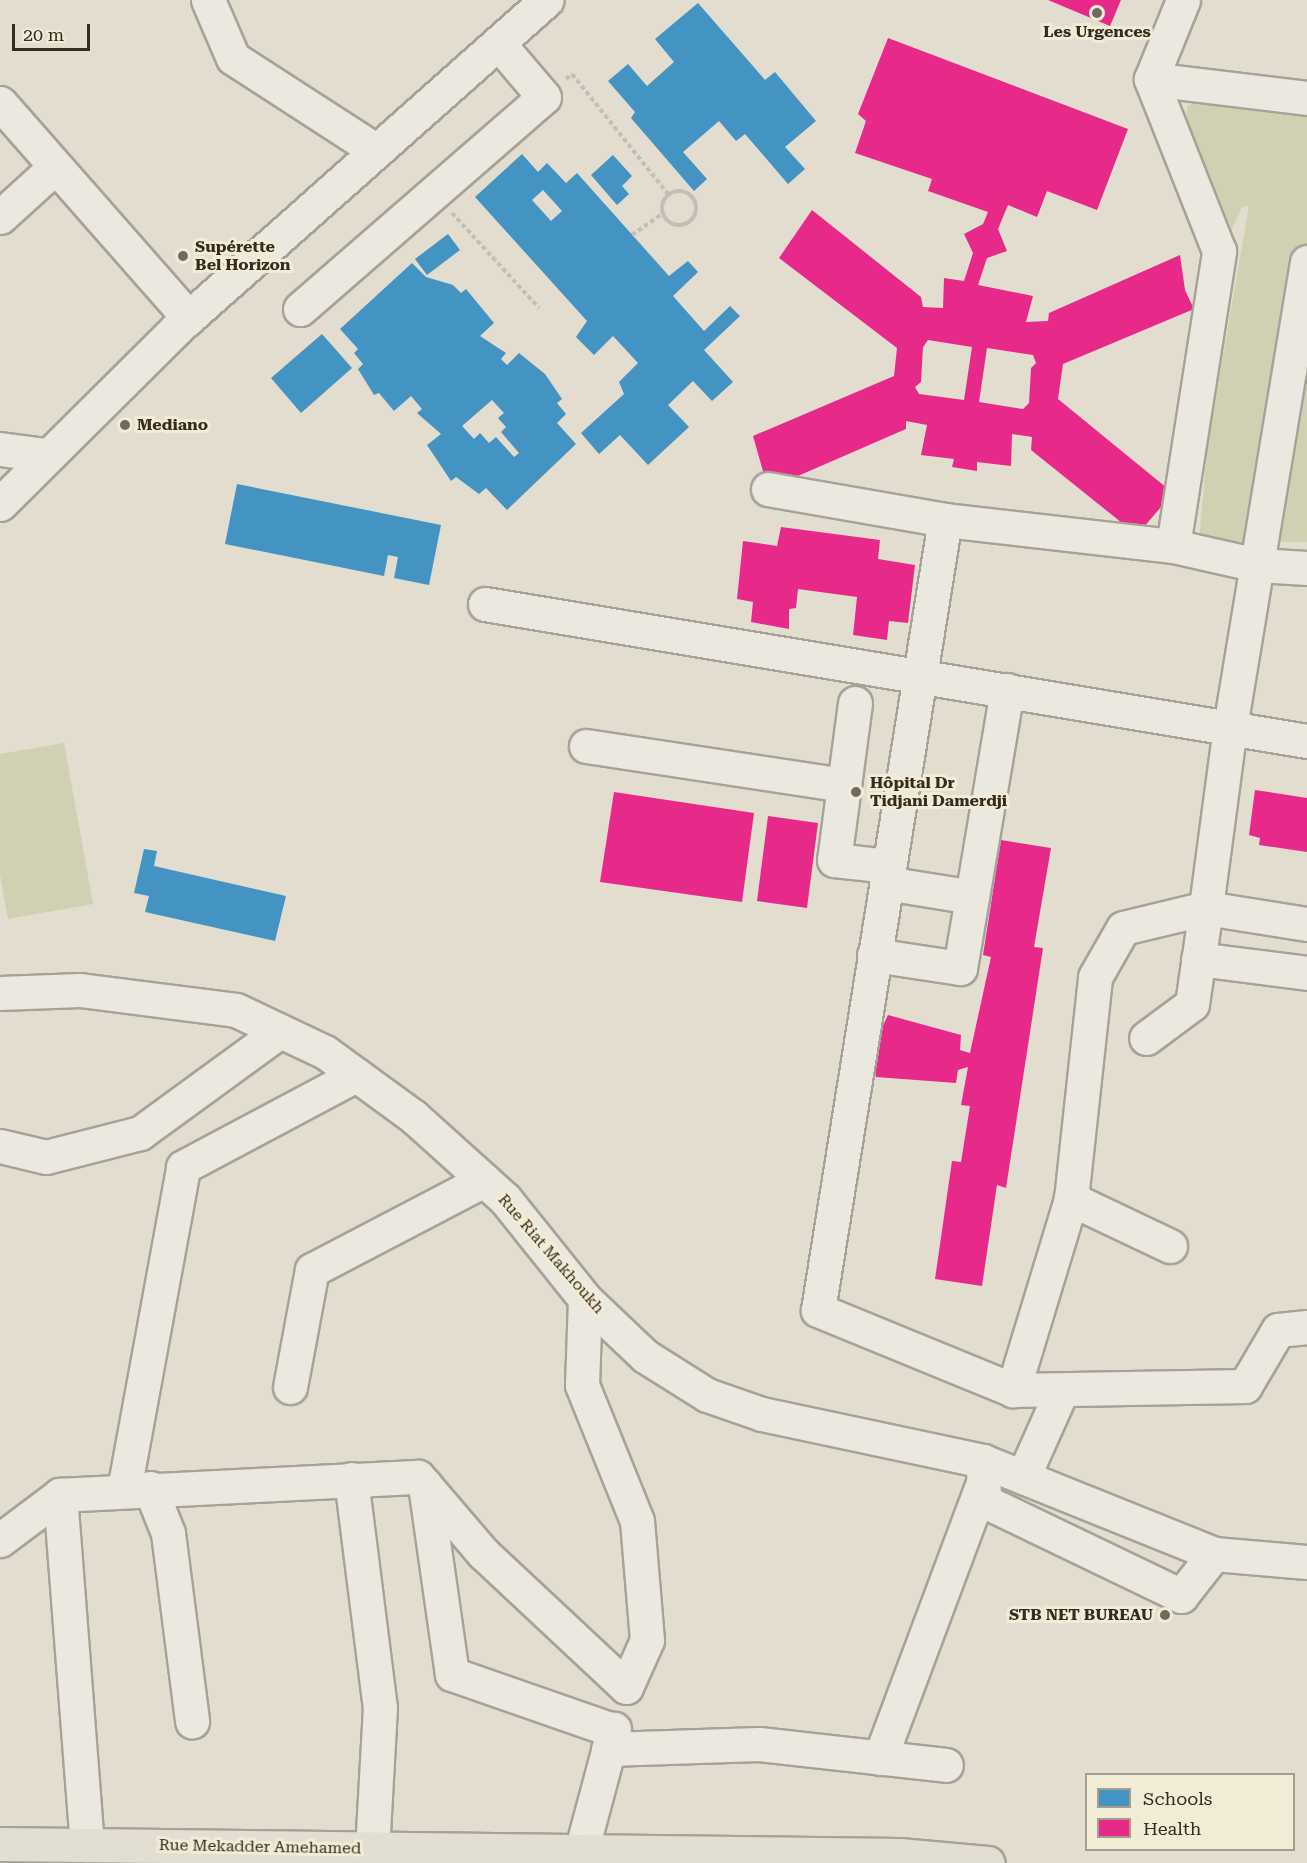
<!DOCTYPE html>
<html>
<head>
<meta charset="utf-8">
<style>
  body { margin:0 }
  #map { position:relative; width:1307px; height:1863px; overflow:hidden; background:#e2ddce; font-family:"Roboto Serif",serif }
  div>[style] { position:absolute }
  .green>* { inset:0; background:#cfd1b2 }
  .schools>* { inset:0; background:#4393c3 }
  .health>* { inset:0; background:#e7298a }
  .path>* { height:4px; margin-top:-2px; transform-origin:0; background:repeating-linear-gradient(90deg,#c3beb6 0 4.5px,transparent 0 7.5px) }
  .path>.ring { margin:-2px; padding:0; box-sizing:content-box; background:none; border:4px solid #c3beb6; border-radius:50% }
  .roads { filter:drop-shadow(2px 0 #a7a297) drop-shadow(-2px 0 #a7a297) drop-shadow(0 2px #a7a297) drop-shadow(0 -2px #a7a297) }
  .minor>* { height:33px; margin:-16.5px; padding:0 16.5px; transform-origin:16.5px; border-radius:16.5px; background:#ebe8df }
  .major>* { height:33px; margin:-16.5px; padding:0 16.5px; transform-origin:16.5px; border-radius:16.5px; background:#e2ded1 }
  .dots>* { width:16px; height:16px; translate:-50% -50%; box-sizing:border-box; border:3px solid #f2ebd5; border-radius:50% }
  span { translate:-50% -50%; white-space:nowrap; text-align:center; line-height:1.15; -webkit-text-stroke:6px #f2ebd5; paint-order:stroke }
  .poi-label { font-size:16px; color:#352b20; font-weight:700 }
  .left { translate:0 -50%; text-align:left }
  .right { translate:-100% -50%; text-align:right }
  .street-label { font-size:16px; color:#352b20 }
  .legend { position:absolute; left:1085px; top:1773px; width:210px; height:78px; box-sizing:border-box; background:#f2ebd5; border:2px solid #a69e8d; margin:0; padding:8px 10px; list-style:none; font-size:18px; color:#352b20 }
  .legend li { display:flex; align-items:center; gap:12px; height:30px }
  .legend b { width:30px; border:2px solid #a69e8d }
  .scale { position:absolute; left:12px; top:24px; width:78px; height:27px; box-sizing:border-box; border:3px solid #352b20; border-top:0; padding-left:8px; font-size:18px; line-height:21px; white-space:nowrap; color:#352b20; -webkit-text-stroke:4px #f2ebd5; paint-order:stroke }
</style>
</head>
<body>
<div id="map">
  <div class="green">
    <div style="clip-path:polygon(1195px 101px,1307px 116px,1307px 542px,1199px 541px,1208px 442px,1249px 206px,1242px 207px,1232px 229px,1186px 121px,1187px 107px)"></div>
    <div style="clip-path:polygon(64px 743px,93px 904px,8px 919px,0 875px,0 754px)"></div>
  </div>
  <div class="schools">
    <div style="clip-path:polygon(698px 3px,765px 80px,775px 72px,816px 121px,785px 147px,805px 169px,788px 184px,745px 134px,736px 141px,719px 121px,683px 152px,707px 179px,694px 191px,631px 118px,635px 112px,608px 81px,628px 64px,647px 86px,674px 62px,655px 39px)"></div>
    <div style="clip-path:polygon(evenodd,522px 154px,538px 172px,547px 163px,566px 183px,577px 173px,669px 276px,688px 261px,698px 272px,673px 296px,704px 331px,730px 306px,740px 316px,704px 350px,733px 382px,712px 401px,693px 381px,668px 405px,689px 427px,648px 465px,620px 435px,599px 454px,581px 433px,624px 394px,619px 382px,638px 363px,613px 336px,594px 355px,576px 337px,587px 321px,475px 197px,522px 154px,543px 190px,562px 211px,551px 221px,532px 200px,543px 190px)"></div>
    <div style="clip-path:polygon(613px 155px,632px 176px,622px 186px,629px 194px,617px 205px,591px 175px)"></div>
    <div style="clip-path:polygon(448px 234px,460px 250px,427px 275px,415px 259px)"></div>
    <div style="clip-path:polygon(evenodd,412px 263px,426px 277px,453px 285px,461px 293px,466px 289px,494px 323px,480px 336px,506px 353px,501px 359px,507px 365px,519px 353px,545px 374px,562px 399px,557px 403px,566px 414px,557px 423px,576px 444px,507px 510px,486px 488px,479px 494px,456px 477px,451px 481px,427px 445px,441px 434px,417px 413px,422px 409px,411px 396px,394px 411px,379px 393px,374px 395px,358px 369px,363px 364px,354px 353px,358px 349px,340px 329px,412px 263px,492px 400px,504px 413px,498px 418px,506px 427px,501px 432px,519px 453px,514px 457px,496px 437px,489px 443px,480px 433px,474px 439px,462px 426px,492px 400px)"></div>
    <div style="clip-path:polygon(322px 334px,352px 368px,301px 413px,271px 378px)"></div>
    <div style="clip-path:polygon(237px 484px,441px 525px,429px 585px,394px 578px,398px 557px,388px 555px,384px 576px,225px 544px)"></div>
    <div style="clip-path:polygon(144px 849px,157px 851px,154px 866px,286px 896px,275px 941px,145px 912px,149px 896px,134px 893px)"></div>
  </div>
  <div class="health">
    <div style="clip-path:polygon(1048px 0,1121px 0,1110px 26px)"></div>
    <div style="clip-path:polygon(evenodd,888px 38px,1128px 129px,1097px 210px,1047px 191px,1037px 217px,1008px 205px,998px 229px,1007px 251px,987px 258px,978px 285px,1033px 296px,1026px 322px,1048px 321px,1049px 313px,1180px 255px,1185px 290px,1194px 309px,1063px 364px,1058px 399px,1173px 493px,1137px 535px,1031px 450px,1032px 437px,1012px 434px,1011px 466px,977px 462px,977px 471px,952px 467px,954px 459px,921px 455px,927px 425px,906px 421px,906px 429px,768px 489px,753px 436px,894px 376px,897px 348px,779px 258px,812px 210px,921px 297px,923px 307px,943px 308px,944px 278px,964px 281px,973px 253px,964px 234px,983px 224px,988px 212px,928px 191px,932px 179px,855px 153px,866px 121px,858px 114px,888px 38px,928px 340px,972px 347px,964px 400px,919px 394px,915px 387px,921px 382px,923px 347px,928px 340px,888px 38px,987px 348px,1033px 355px,1036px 363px,1031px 368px,1029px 403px,1023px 409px,979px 402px,987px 348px)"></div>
    <div style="clip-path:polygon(781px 527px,880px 540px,878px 559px,915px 565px,908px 623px,889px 621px,887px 640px,853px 635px,857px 597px,798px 589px,796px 608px,789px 609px,789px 629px,751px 622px,753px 602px,737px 599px,743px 541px,777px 546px)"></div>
    <div style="clip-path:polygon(1255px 790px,1307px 798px,1307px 852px,1259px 845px,1260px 838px,1249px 835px)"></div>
    <div style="clip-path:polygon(614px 792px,754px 813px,742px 902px,600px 882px)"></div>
    <div style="clip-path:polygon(768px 816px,818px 823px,807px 908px,757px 901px)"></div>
    <div style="clip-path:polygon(1001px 840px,1051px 848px,1034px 947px,1043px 948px,1006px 1188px,997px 1185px,982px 1286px,935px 1279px,952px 1161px,961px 1162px,970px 1106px,961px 1105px,968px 1067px,958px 1070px,956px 1083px,876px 1077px,870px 1053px,888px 1015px,961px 1035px,960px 1050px,970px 1053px,991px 957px,983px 955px)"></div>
  </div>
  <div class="path">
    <div style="left:566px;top:79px;width:8px;rotate:-40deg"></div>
    <div style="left:572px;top:74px;width:155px;rotate:51.3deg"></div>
    <div class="ring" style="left:662px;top:191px;width:30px;height:30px"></div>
    <div style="left:452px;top:213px;width:129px;rotate:47.5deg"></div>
    <div style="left:632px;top:235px;width:38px;rotate:-35deg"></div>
  </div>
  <div class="roads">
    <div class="minor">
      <div style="left:208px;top:0;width:63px;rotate:66.7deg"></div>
      <div style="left:233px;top:58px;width:171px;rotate:32.9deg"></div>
      <div style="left:1151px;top:79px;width:85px;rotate:-67.9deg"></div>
      <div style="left:0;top:103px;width:286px;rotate:48.7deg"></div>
      <div style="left:0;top:217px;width:74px;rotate:-42.3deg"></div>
      <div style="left:1307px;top:262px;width:471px;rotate:99.4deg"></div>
      <div style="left:1230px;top:727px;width:183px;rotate:97.6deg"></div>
      <div style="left:1206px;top:908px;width:102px;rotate:9deg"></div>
      <div style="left:300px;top:309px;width:323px;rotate:-41deg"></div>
      <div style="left:544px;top:97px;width:71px;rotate:-130.4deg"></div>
      <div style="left:0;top:449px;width:44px;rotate:7.8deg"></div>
      <div style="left:768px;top:489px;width:180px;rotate:9.9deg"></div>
      <div style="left:0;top:504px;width:250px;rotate:-44.8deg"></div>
      <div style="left:177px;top:328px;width:494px;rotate:-41.6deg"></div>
      <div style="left:1173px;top:546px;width:86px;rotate:12.7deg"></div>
      <div style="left:1257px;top:565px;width:50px;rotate:3.4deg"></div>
      <div style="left:485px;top:604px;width:833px;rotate:9.46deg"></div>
      <div style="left:855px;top:703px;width:158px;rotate:97.6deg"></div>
      <div style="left:834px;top:860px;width:54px;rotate:6.3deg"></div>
      <div style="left:586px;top:746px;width:261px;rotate:8.6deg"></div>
      <div style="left:886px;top:883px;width:87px;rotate:9.2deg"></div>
      <div style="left:874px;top:955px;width:87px;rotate:8.6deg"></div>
      <div style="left:960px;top:968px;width:282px;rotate:-80.4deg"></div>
      <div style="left:1198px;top:959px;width:110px;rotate:7.3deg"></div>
      <div style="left:0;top:993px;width:80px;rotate:-2.1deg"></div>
      <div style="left:80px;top:990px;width:157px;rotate:7.3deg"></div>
      <div style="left:236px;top:1010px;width:98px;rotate:25.3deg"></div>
      <div style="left:325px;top:1052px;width:110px;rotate:36.1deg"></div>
      <div style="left:414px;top:1117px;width:122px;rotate:42deg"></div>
      <div style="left:505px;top:1199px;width:128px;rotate:51.3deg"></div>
      <div style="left:585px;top:1299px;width:83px;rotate:43.5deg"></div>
      <div style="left:645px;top:1356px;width:73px;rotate:32.2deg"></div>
      <div style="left:707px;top:1395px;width:58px;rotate:19.1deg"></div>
      <div style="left:762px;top:1414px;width:226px;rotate:12deg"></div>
      <div style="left:983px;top:1461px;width:249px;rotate:21.9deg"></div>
      <div style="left:1214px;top:1554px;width:93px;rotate:4.9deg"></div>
      <div style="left:0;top:1146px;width:47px;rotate:13.4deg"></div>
      <div style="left:46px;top:1157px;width:97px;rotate:-14.3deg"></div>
      <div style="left:140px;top:1133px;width:173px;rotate:-36.1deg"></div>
      <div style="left:1071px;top:1199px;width:223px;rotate:-83.8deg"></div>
      <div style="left:1095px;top:977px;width:56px;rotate:-60.3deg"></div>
      <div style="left:1123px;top:928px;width:85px;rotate:-13.5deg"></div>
      <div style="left:1206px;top:908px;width:97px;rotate:98.3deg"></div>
      <div style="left:1192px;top:1004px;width:57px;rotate:143.5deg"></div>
      <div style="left:1170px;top:1246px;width:110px;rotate:-154.6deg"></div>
      <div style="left:1071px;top:1199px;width:200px;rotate:106.9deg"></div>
      <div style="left:1013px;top:1390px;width:211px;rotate:-157.7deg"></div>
      <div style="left:818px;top:1310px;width:800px;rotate:-80.87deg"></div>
      <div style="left:945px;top:520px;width:229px;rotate:6.5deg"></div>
      <div style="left:1173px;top:546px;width:299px;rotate:-81.1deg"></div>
      <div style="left:1219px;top:251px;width:185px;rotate:-111.6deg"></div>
      <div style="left:1151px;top:79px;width:157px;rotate:6.9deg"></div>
      <div style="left:290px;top:1387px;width:119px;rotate:-79.4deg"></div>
      <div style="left:312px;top:1270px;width:194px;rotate:-27.6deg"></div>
      <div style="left:1013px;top:1390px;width:232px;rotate:-1deg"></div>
      <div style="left:1245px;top:1386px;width:65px;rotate:-59.5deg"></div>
      <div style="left:1278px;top:1330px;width:29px;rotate:-6deg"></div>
      <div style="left:983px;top:1461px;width:40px;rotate:88.6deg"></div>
      <div style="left:984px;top:1501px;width:219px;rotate:25.7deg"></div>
      <div style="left:1181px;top:1596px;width:53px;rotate:-51.8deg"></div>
      <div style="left:1023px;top:1477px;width:95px;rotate:-65.9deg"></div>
      <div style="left:351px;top:1479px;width:230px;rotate:82.8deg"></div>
      <div style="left:380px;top:1707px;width:141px;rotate:93.2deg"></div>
      <div style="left:425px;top:1485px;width:191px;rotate:81.9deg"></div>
      <div style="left:452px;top:1674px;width:170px;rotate:19.2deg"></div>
      <div style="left:150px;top:1488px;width:48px;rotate:68.2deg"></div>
      <div style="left:168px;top:1533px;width:190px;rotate:82.7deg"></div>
      <div style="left:124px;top:1490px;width:328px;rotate:-79.6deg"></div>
      <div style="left:183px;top:1167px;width:196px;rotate:-28deg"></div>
      <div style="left:60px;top:1495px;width:351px;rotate:85.6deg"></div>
      <div style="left:0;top:1540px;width:75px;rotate:-36.9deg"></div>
      <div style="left:60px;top:1495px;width:358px;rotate:-2.9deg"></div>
      <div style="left:418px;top:1477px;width:100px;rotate:49.5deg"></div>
      <div style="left:483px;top:1553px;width:196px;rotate:43.1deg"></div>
      <div style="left:626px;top:1687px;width:51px;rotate:-65.9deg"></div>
      <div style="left:647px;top:1640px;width:119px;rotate:-94.8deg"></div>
      <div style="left:637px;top:1521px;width:147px;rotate:-112deg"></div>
      <div style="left:582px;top:1385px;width:86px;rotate:-88deg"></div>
      <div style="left:608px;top:1749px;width:151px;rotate:-1.9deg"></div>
      <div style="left:759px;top:1744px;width:188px;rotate:6.4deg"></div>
      <div style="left:880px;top:1758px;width:294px;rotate:-69.5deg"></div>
      <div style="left:578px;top:1863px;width:139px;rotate:-75deg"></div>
    </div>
    <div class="major">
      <div style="left:0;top:1844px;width:899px;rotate:0.7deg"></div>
      <div style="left:899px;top:1855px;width:89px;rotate:5.1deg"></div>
    </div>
  </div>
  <div class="dots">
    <div style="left:1097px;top:13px;background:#72695d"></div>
    <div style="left:183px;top:256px;background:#72695d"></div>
    <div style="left:125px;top:425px;background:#72695d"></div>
    <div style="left:856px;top:792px;background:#72695d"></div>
    <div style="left:1165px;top:1615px;background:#72695d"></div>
  </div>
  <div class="poi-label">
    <span style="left:1097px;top:32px">Les Urgences</span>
    <span class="left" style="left:195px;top:256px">Supérette<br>Bel Horizon</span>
    <span class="left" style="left:137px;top:425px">Mediano</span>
    <span class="left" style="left:870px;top:792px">Hôpital Dr<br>Tidjani Damerdji</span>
    <span class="right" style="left:1153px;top:1615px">STB NET BUREAU</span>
  </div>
  <div class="street-label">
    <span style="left:551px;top:1254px;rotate:49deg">Rue Riat Makhoukh</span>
    <span style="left:260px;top:1847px;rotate:1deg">Rue Mekadder Amehamed</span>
  </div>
  <ul class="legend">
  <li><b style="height:16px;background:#4393c3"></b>Schools</li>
  <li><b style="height:16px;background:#e7298a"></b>Health</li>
  </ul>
  <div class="scale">20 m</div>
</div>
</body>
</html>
